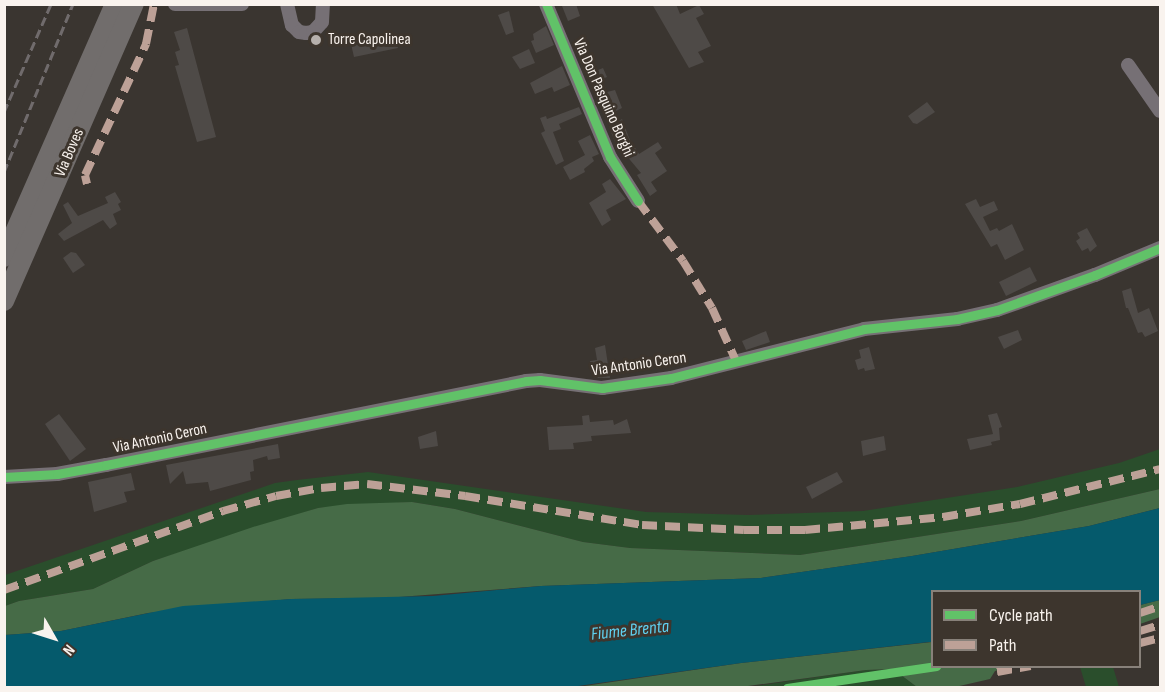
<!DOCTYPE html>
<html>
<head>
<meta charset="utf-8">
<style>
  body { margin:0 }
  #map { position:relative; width:1165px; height:692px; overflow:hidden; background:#3a3530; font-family:"Sofia Sans Condensed",sans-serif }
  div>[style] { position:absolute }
  .green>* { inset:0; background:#2a4e2c }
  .forest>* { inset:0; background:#466b47 }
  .water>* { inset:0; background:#055a6c }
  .building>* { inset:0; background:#4e4a47 }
  .minor>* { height:14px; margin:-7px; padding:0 7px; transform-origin:7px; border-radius:7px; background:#767075 }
  .highway>* { height:20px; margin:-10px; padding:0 10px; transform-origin:10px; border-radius:10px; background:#716d6c }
  .rail>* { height:3px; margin-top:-1.5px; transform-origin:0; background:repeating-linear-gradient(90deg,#706b6c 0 9px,transparent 0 13.5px) }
  .quiet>* { height:8px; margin-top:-4px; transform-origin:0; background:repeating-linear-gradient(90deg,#bda197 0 15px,transparent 0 23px) }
  .cycleway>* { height:9px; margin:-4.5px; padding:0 4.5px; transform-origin:4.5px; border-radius:4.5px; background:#61c268 }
  .dots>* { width:16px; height:16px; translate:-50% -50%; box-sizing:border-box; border:3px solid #3d352d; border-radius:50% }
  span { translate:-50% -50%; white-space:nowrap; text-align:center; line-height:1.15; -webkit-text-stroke:6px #3d352d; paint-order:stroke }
  .poi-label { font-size:16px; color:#f9f3ee }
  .left { translate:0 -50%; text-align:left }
  .street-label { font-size:16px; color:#f9f3ee }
  .water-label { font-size:18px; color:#60d1f0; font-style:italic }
  .frame { position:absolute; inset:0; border:6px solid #f9f3ee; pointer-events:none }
  .legend { position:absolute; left:931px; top:590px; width:210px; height:78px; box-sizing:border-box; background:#3d352d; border:2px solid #88817a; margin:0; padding:8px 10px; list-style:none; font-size:18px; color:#f9f3ee }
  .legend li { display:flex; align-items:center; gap:12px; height:30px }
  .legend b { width:30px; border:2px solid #88817a }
  .north { position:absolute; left:24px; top:608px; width:60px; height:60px; -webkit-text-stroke:4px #3d352d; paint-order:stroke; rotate:129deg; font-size:16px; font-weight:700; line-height:24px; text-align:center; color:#f9f3ee }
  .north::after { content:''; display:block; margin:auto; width:21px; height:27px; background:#f9f3ee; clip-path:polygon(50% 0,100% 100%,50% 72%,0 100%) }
</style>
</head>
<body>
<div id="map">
  <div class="green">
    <div style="clip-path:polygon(1160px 449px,1160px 489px,1021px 521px,800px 555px,630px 548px,583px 542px,455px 509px,412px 502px,318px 508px,153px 561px,93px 589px,19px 601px,5px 606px,5px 575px,275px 483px,297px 480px,368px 472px,646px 512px,748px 515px,863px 511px,1017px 487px,1119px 463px)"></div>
    <div style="clip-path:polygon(1080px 667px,1113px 667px,1119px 687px,1086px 687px)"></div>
    <div style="clip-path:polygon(893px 669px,917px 687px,741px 688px,866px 670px)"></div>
  </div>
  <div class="forest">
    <div style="clip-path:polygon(1160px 489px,1160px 508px,1089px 526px,912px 556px,761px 578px,541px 586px,386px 598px,291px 599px,148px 613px,61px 631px,5px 635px,5px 606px,19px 601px,93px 589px,153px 561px,253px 527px,318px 508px,347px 504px,412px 502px,455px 509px,583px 542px,630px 548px,800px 555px,1021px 521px)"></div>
    <div style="clip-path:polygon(1160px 600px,1160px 617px,1140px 624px,1140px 605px)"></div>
    <div style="clip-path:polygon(932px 642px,932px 666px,1009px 667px,995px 671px,990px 679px,955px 687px,917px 687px,893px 669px,866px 670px,741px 687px,571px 688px,741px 663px)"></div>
  </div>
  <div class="water">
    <div style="clip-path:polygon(1160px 508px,1160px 600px,1140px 605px,1140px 592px,932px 592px,932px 642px,929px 642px,741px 663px,571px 687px,5px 687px,5px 635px,61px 631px,183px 606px,291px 599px,433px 596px,541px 586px,761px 578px,912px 556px,1089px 526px)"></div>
  </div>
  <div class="building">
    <div style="clip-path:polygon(567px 4px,576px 4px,580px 16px,568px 21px,562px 6px)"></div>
    <div style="clip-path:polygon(652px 4px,676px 4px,680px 14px,699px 5px,704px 14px,696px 18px,711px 46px,698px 52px,704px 62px,689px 68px)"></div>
    <div style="clip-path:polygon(509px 11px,514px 32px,506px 35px,498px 15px)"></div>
    <div style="clip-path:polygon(546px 26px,554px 45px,536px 53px,531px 41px,534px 40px,533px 34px)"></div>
    <div style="clip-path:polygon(187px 28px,216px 137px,197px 142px,175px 66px,179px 65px,175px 52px,180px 50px,174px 32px)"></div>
    <div style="clip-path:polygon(387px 37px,396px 37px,398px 48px,354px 57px,351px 44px)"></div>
    <div style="clip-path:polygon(529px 49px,535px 63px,520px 69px,512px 57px)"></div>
    <div style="clip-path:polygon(562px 66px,570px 85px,554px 92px,552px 87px,535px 94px,530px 83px)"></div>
    <div style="clip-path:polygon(603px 68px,607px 77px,602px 79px,607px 92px,615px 90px,622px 108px,616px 111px,614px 106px,604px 110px,588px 74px)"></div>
    <div style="clip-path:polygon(927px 102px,935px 112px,917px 124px,913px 123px,908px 116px)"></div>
    <div style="clip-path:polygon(579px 107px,582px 114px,559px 124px,561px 129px,553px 132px,564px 161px,556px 165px,541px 133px,545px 131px,540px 118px,546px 116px,547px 119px)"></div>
    <div style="clip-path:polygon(622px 119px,629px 138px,639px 154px,658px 142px,662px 148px,655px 153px,667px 171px,651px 182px,657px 191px,650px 196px,637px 175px,641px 173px,615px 142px,609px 127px)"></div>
    <div style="clip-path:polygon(590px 135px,599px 154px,592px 157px,594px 161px,584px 169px,585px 172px,570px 180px,563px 167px,585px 155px,578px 141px)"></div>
    <div style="clip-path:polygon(610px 179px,626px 199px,606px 210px,611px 220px,602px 226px,589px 203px,606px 192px,602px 184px)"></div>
    <div style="clip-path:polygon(115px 192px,121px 202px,118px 204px,121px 210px,113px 214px,117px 224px,110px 229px,103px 220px,64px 241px,58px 234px,72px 223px,63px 205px,68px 202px,78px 216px,108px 203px,105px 197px)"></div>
    <div style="clip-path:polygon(976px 199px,980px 207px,994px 201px,998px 210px,983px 217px,990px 231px,997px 228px,999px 231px,1012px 224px,1024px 250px,1005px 260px,997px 244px,991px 247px,965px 204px)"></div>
    <div style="clip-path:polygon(1087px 228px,1097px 246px,1090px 252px,1088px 248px,1082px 251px,1076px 241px,1080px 238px,1077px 233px)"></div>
    <div style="clip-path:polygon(71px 252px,76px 253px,85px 265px,73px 273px,63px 258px)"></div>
    <div style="clip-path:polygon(1030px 267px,1037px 281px,1006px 296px,999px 282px)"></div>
    <div style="clip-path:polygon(1131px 288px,1138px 313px,1149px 308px,1158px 331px,1145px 337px,1142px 332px,1138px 333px,1128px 308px,1126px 308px,1122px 291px)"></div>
    <div style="clip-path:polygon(1018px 330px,1022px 340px,1004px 349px,998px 337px)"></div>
    <div style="clip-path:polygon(766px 331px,770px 342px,746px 350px,742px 341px)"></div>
    <div style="clip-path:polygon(605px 345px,610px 378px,594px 378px,590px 361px,597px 360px,595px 348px)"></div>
    <div style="clip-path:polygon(869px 347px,875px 369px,865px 371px,864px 368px,858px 370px,855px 360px,861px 358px,859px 350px)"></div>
    <div style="clip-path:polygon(997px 413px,1002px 427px,999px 428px,1000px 440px,991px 442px,992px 445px,970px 450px,967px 439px,993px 434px,988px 415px)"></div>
    <div style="clip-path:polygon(59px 414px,86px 449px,70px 461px,45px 424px)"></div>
    <div style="clip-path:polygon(589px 415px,590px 422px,613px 420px,614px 425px,627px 419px,631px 433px,591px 436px,592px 441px,573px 443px,574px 449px,549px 450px,547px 427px,583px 425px,582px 416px)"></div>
    <div style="clip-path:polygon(436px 431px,438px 446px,420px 449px,418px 437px)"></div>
    <div style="clip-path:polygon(884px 436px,886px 450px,863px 456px,861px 441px)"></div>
    <div style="clip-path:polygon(278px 444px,280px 458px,268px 460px,267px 456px,253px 460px,254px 471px,250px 472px,251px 480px,210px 491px,208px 482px,186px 484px,183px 471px,170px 484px,166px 465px)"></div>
    <div style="clip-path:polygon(837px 472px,843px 482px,812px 499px,806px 487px)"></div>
    <div style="clip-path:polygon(131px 473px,135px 490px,124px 492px,127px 502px,94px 512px,88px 482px)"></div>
  </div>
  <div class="minor">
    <div style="left:175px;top:4px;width:67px"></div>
    <div style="left:287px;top:4px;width:22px;rotate:77deg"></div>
    <div style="left:292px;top:25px;width:10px;rotate:45deg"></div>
    <div style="left:299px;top:32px;width:7px;rotate:8deg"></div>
    <div style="left:306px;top:33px;width:7px;rotate:-8deg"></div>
    <div style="left:313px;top:32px;width:13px;rotate:-48deg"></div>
    <div style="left:322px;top:22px;width:18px;rotate:-87deg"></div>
    <div style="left:546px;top:4px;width:166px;rotate:67.3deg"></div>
    <div style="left:610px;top:157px;width:52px;rotate:57.5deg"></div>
    <div style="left:1128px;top:65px;width:56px;rotate:55.2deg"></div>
    <div style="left:4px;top:477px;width:53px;rotate:-3.2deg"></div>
    <div style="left:57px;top:474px;width:50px;rotate:-10.4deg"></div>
    <div style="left:106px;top:465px;width:428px;rotate:-11.3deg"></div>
    <div style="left:526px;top:381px;width:14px;rotate:-4deg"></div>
    <div style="left:540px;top:380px;width:63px;rotate:7.4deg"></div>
    <div style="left:602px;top:388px;width:70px;rotate:-8.2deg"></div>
    <div style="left:671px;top:378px;width:199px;rotate:-14.2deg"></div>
    <div style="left:864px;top:329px;width:94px;rotate:-6.1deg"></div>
    <div style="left:957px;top:319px;width:41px;rotate:-12.7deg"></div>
    <div style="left:997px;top:310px;width:104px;rotate:-19.7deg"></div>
    <div style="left:1095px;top:275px;width:70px;rotate:-22.6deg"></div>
  </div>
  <div class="highway">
    <div style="left:4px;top:257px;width:276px;rotate:-66.3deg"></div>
    <div style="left:4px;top:301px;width:324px;rotate:-66.4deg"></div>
  </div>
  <div class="rail">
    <div style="left:4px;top:112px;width:118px;rotate:-66.5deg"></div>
    <div style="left:4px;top:172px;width:182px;rotate:-67.7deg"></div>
  </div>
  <div class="quiet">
    <div style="left:87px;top:184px;width:9px;rotate:-103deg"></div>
    <div style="left:85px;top:175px;width:145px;rotate:-65deg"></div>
    <div style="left:146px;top:44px;width:41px;rotate:-78.7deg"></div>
    <div style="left:638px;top:201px;width:75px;rotate:53.1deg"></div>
    <div style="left:683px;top:261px;width:55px;rotate:58.3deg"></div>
    <div style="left:712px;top:308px;width:60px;rotate:65.6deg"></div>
    <div style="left:4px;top:590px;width:233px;rotate:-19.8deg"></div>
    <div style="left:223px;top:511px;width:55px;rotate:-15.8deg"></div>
    <div style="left:276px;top:496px;width:46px;rotate:-10.1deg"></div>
    <div style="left:321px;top:488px;width:46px;rotate:-5deg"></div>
    <div style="left:367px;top:484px;width:99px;rotate:7deg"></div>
    <div style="left:465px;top:496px;width:179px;rotate:9.3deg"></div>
    <div style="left:642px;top:525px;width:102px;rotate:2.8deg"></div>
    <div style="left:744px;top:530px;width:61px"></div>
    <div style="left:805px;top:530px;width:139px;rotate:-5.4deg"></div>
    <div style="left:943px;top:517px;width:78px;rotate:-9.6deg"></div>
    <div style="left:1020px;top:504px;width:144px;rotate:-14deg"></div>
    <div style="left:1140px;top:613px;width:20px;rotate:-18deg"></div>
    <div style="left:1140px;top:631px;width:21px;rotate:-17deg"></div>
    <div style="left:1140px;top:643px;width:21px;rotate:-14deg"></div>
    <div style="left:997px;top:672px;width:34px;rotate:-10deg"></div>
  </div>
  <div class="cycleway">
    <div style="left:546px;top:4px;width:166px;rotate:67.3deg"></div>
    <div style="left:610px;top:157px;width:52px;rotate:57.5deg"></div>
    <div style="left:4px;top:477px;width:53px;rotate:-3.2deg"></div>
    <div style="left:57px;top:474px;width:50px;rotate:-10.4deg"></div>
    <div style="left:106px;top:465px;width:428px;rotate:-11.3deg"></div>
    <div style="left:526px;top:381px;width:14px;rotate:-4deg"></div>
    <div style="left:540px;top:380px;width:63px;rotate:7.4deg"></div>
    <div style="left:602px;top:388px;width:70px;rotate:-8.2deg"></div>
    <div style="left:671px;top:378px;width:199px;rotate:-14.2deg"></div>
    <div style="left:864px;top:329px;width:94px;rotate:-6.1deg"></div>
    <div style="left:957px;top:319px;width:41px;rotate:-12.7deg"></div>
    <div style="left:997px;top:310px;width:104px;rotate:-19.7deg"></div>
    <div style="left:1095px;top:275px;width:70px;rotate:-22.6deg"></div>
    <div style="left:787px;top:688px;width:151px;rotate:-8.4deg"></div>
  </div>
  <div class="dots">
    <div style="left:316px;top:40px;background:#b6b0ac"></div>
  </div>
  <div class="poi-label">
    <span class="left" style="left:328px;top:40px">Torre Capolinea</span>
  </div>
  <div class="street-label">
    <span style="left:603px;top:98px;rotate:66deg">Via Don Pasquino Borghi</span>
    <span style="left:70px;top:153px;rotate:-67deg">Via Boves</span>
    <span style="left:639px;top:365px;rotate:-8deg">Via Antonio Ceron</span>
    <span style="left:160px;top:439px;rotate:-12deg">Via Antonio Ceron</span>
  </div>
  <div class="water-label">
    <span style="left:630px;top:631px;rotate:-6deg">Fiume Brenta</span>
  </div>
  <div class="frame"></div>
  <ul class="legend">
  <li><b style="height:8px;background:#61c268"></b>Cycle path</li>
  <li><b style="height:8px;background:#bda197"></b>Path</li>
  </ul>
  <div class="north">N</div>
</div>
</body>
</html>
